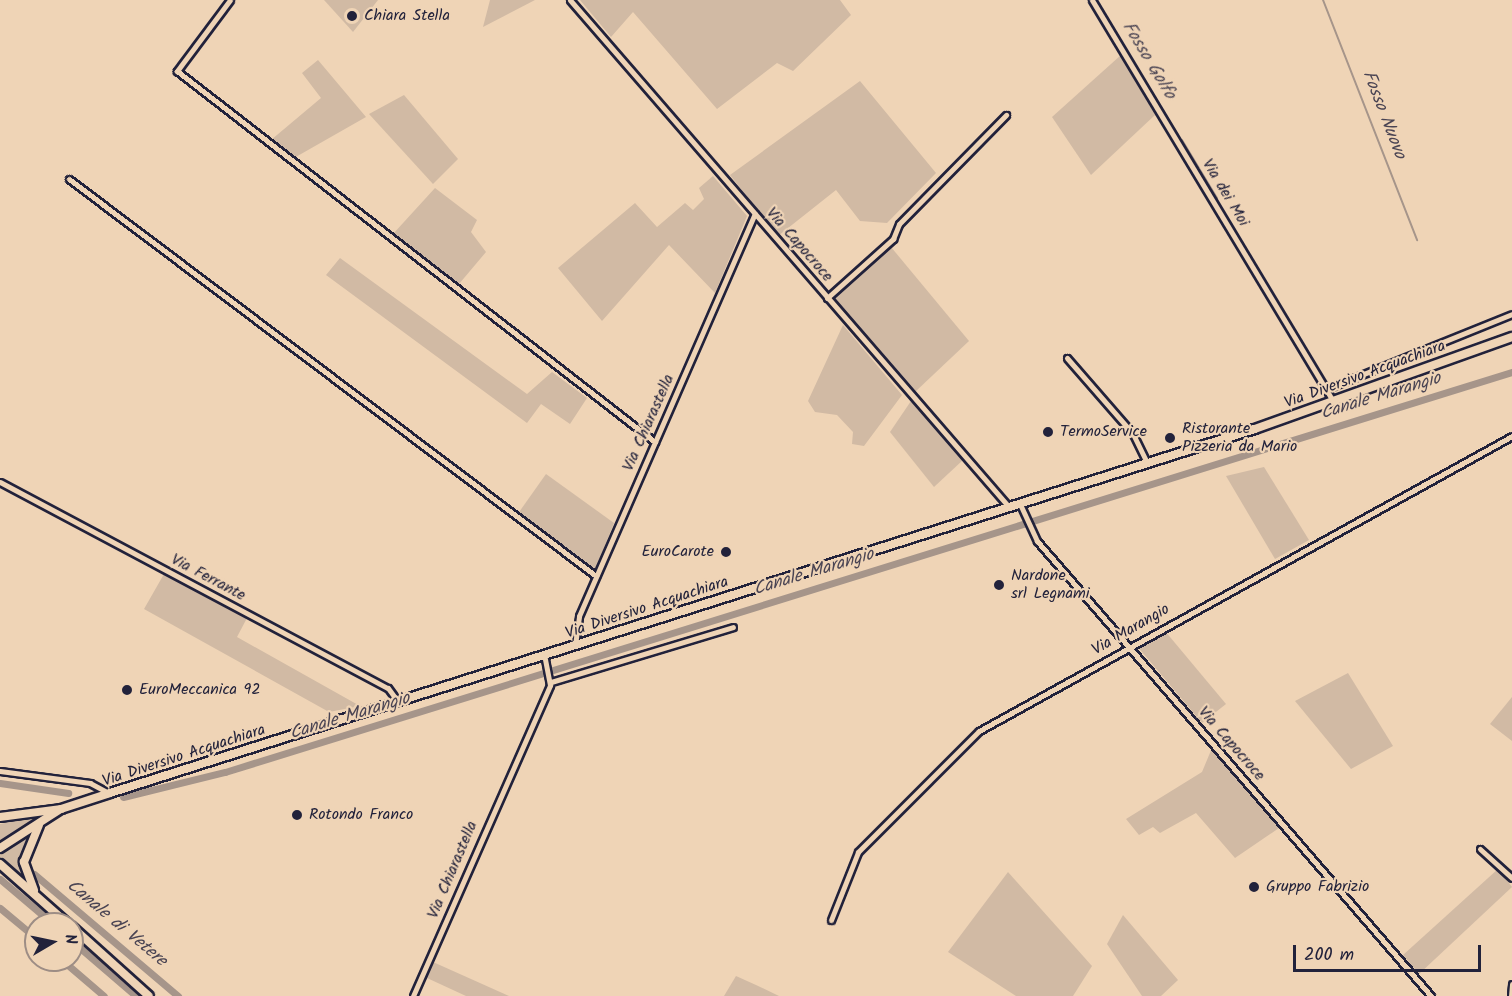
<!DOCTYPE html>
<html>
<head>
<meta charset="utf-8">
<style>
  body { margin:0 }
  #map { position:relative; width:1512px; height:996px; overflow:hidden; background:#efd4b6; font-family:Kalam,sans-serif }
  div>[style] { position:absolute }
  .green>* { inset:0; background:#d1baa4 }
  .stream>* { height:2px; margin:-1px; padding:0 1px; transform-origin:1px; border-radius:1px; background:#a6958a }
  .canal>* { height:7px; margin:-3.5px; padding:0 3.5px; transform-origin:3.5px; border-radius:3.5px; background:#a6958a }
  .roads { filter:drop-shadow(2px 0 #22223b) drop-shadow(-2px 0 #22223b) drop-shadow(0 2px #22223b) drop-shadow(0 -2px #22223b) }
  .street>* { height:5px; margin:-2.5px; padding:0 2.5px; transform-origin:2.5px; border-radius:2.5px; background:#efd4b6 }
  .secondary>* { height:8px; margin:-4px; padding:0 4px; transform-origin:4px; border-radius:4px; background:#efd4b6 }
  .dots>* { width:16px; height:16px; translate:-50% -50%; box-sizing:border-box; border:3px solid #efd4b6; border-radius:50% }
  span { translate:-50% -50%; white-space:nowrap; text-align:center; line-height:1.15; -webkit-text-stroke:4.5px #efd4b6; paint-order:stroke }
  .poi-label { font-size:16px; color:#22223b }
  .left { translate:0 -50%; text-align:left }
  .right { translate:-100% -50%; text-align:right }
  .street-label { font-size:16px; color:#22223b }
  .water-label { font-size:18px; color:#4a4453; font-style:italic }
  .north { position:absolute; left:24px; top:912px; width:60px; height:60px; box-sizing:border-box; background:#efd4b6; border:2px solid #9d8d85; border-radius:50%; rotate:81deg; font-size:16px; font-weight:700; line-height:24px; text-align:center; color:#22223b }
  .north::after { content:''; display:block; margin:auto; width:21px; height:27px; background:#22223b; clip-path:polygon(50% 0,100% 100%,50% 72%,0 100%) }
  .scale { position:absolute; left:1293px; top:945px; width:188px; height:27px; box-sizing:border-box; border:3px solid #22223b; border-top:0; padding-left:8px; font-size:18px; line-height:21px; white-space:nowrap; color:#22223b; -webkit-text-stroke:4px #efd4b6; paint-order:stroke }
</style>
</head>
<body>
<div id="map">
  <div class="green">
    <div style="clip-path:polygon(324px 0,378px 0,353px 32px)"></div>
    <div style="clip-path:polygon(490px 0,535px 0,483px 27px)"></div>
    <div style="clip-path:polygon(580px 0,840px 0,851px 15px,793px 71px,777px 63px,717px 109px,633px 12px,611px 37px)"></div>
    <div style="clip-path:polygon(1121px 55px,1155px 115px,1091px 175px,1052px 117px)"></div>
    <div style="clip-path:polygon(318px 60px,366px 117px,294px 158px,271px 140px,321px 98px,302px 73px)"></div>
    <div style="clip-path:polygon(860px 81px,936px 173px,887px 223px,860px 221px,836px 190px,778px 236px,730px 175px)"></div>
    <div style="clip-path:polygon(404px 95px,458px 159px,433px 184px,369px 114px)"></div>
    <div style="clip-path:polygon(713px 176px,747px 216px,715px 293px,669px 245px,602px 321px,558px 268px,635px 203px,657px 227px,685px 203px,693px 210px,704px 199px,699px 188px)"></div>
    <div style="clip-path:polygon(435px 188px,477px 220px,471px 232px,486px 252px,459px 284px,393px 234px)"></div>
    <div style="clip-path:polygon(891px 247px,969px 341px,915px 392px,834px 298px)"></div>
    <div style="clip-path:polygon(340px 258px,527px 394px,552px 372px,587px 398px,570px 424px,541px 404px,527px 423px,326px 275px)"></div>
    <div style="clip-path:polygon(843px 325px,902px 395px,864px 446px,852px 444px,853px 432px,837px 415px,815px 412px,808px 401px)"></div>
    <div style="clip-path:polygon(911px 401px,963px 460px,934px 487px,890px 432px)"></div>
    <div style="clip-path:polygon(1264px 467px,1309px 540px,1275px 559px,1226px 476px)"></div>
    <div style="clip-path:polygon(546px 474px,614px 523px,595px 570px,517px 515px)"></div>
    <div style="clip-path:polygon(164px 574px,247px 618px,237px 637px,360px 706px,329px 712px,144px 609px)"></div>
    <div style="clip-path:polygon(1165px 631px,1226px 704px,1202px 723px,1137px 646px)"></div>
    <div style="clip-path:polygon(1348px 673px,1393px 746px,1351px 769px,1295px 701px)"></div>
    <div style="clip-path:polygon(1512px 697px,1512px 741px,1490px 724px)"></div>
    <div style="clip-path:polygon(1212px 748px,1279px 828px,1235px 858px,1196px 813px,1160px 833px,1153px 827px,1139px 835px,1126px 819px,1202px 772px)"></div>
    <div style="clip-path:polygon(37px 817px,27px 828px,0 845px,0 824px)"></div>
    <div style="clip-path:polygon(27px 838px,20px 857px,22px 878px,0 859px,0 851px)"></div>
    <div style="clip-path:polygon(1498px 869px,1512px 887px,1419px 974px,1403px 955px)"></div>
    <div style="clip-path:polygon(1008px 872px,1092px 966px,1073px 996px,1016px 996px,948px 952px)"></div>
    <div style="clip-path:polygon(1123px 915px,1178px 980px,1161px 996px,1142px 996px,1107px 944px)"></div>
    <div style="clip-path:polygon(433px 962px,509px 996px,466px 996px,427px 978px)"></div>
    <div style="clip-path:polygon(736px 976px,756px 985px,779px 996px,724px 996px)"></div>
  </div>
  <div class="stream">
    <div style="left:1095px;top:0;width:158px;rotate:58.4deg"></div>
    <div style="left:1323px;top:0;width:258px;rotate:68.6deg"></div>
    <div style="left:1182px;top:140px;width:68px;rotate:58.9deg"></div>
  </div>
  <div class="canal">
    <div style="left:0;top:783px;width:69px;rotate:8.4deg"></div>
    <div style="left:123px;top:797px;width:105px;rotate:-13.8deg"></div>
    <div style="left:225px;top:772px;width:1348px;rotate:-17.27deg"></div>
    <div style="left:34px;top:874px;width:189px;rotate:40.3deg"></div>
    <div style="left:0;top:879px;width:70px;rotate:40.3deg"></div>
    <div style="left:0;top:908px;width:47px;rotate:39.8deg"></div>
    <div style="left:72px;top:941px;width:84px;rotate:40.7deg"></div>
    <div style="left:62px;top:960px;width:55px;rotate:40.6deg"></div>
  </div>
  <div class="roads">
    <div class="street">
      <div style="left:230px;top:0;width:89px;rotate:126.7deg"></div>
      <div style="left:177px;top:71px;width:605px;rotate:37.82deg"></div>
      <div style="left:570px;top:0;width:671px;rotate:49.11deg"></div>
      <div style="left:1092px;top:0;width:468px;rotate:59deg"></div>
      <div style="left:69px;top:179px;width:660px;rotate:36.99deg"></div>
      <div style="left:827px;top:298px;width:89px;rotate:-41.8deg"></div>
      <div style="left:893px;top:239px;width:16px;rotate:-68deg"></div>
      <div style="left:899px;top:224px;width:153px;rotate:-45.5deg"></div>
      <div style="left:1067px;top:358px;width:101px;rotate:49deg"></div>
      <div style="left:1133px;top:434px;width:32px;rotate:64deg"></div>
      <div style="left:1329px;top:388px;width:197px;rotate:-22deg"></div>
      <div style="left:0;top:482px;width:439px;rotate:28deg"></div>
      <div style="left:388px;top:688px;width:17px;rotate:54deg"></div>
      <div style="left:1020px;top:504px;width:41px;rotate:65.3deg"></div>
      <div style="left:1037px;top:541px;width:602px;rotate:49.11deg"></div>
      <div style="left:575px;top:645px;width:29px;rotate:-82deg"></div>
      <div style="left:579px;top:616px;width:439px;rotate:-66.4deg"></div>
      <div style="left:551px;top:682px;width:190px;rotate:-16.8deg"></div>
      <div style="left:0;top:771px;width:91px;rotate:7.6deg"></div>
      <div style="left:90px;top:783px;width:21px;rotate:28deg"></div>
      <div style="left:1480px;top:849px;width:43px;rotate:42.2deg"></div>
      <div style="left:831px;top:920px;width:73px;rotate:-68.3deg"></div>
      <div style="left:858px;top:852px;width:171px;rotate:-45deg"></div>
      <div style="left:979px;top:731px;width:609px;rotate:-28.96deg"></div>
      <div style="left:413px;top:996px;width:340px;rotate:-66.2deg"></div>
      <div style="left:550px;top:685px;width:31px;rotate:-101deg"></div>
      <div style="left:1511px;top:996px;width:12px;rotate:-85deg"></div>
    </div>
    <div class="secondary">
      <div style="left:0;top:817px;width:62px;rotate:-7.5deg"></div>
      <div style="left:61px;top:809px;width:52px;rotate:-18.1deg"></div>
      <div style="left:110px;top:793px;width:1201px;rotate:-17.64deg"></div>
      <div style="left:1255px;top:429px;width:273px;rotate:-19.7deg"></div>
      <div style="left:0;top:848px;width:70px;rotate:-32.8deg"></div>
      <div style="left:0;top:864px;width:91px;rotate:41.4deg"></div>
      <div style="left:34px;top:890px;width:30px;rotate:-110deg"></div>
      <div style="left:24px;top:862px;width:40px;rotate:-68deg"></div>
      <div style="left:72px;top:927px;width:103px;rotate:41.9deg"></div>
    </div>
  </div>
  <div class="dots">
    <div style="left:352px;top:16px;background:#22223b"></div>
    <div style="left:1048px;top:432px;background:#22223b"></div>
    <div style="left:1170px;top:438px;background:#22223b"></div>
    <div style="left:726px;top:552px;background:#22223b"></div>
    <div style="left:999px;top:585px;background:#22223b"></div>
    <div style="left:127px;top:690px;background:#22223b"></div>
    <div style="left:297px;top:815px;background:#22223b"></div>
    <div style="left:1254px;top:887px;background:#22223b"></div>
  </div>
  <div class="poi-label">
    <span class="left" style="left:364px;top:16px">Chiara Stella</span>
    <span class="left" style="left:1182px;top:438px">Ristorante<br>Pizzeria da Mario</span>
    <span class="left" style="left:1060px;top:432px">TermoService</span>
    <span class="right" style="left:714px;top:552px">EuroCarote</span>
    <span class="left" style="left:1011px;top:585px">Nardone<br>srl Legnami</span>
    <span class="left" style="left:139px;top:690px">EuroMeccanica 92</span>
    <span class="left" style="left:309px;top:815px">Rotondo Franco</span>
    <span class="left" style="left:1266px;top:887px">Gruppo Fabrizio</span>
  </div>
  <div class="street-label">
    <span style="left:1225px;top:193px;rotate:59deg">Via dei Moi</span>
    <span style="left:799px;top:245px;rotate:49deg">Via Capocroce</span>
    <span style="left:1365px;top:375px;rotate:-20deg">Via Diversivo Acquachiara</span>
    <span style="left:649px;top:423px;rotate:-66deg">Via Chiarastella</span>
    <span style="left:208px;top:578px;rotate:28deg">Via Ferrante</span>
    <span style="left:647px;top:608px;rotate:-18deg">Via Diversivo Acquachiara</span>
    <span style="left:1131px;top:630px;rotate:-30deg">Via Marangio</span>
    <span style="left:1231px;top:744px;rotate:49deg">Via Capocroce</span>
    <span style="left:184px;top:756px;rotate:-18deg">Via Diversivo Acquachiara</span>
    <span style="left:453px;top:870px;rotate:-67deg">Via Chiarastella</span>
  </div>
  <div class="water-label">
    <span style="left:1148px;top:61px;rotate:59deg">Fosso Golfo</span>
    <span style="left:1383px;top:115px;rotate:69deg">Fosso Nuovo</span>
    <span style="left:1381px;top:397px;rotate:-17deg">Canale Marangio</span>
    <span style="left:814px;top:573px;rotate:-17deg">Canale Marangio</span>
    <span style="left:350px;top:717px;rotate:-17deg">Canale Marangio</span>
    <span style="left:116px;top:924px;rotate:40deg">Canale di Vetere</span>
  </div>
  <div class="north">N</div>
  <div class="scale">200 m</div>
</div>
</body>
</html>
